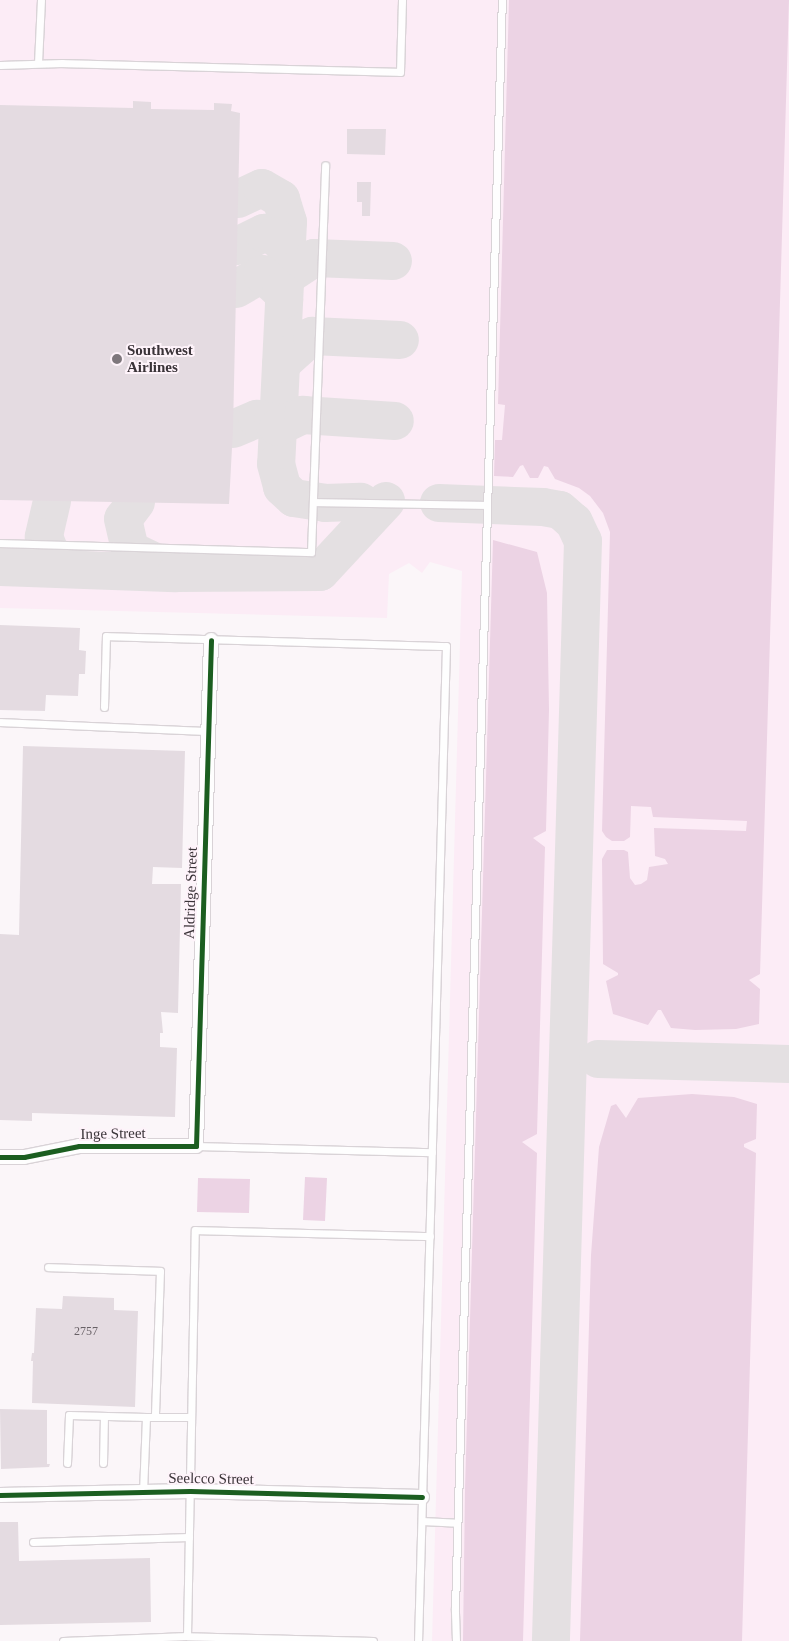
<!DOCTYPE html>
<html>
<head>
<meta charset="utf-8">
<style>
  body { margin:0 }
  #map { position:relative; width:789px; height:1641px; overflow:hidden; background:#fbf6f9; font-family:Georgia,serif }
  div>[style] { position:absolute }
  .built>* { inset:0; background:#fcecf6 }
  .green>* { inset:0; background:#ecd3e4 }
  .taxiway>* { height:38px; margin:-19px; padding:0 19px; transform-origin:19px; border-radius:19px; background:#e4e0e2 }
  .building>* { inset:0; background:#e4dbe1 }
  .roads { filter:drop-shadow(1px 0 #d9d3d7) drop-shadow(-1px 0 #d9d3d7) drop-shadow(0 1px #d9d3d7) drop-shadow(0 -1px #d9d3d7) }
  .lane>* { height:7px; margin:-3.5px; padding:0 3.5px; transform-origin:3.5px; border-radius:3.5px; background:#fefefe }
  .street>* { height:14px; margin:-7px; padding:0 7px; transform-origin:7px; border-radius:7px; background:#fefefe }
  .cycleway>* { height:5px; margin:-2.5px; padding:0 2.5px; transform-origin:2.5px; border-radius:2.5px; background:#1b5e20 }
  .dots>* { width:14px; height:14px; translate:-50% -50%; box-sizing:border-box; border:2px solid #fef3fa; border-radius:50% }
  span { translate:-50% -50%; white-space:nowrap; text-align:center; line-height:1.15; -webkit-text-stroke:4px #fef3fa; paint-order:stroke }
  .number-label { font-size:12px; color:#686166 }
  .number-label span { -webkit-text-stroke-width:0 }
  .poi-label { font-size:15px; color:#3a3338; font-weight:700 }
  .left { translate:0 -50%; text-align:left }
  .street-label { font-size:15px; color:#3a3338 }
</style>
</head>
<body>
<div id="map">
  <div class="built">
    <div style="clip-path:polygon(0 0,789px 0,789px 1641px,432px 1641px,462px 571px,430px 562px,422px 573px,409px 563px,389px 574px,387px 618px,0 608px)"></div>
  </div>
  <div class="green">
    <div style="clip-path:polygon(509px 0,789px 0,760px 974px,749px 980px,760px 989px,759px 1024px,736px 1029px,695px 1030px,671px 1028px,661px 1010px,658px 1010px,648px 1025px,613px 1014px,606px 981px,618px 975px,618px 973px,603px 964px,602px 859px,607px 850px,624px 850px,628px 852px,630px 878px,635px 885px,641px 884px,647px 880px,649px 867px,668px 864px,665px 859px,655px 856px,654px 828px,746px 831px,747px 821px,653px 817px,651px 807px,631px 806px,630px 837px,624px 841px,612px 841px,606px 837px,602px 831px,610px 532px,603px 513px,590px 496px,579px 488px,555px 479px,548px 467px,544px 466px,538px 478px,530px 478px,523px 465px,520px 466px,513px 477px,494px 476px,495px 440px,502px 440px,505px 405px,498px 404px)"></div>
    <div style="clip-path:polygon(493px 540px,537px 552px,547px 593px,549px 710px,546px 831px,533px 838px,545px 847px,537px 1134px,522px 1142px,537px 1153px,523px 1641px,463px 1641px,465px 1489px)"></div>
    <div style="clip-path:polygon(692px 1094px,734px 1097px,757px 1104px,756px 1139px,744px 1144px,744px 1147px,756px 1153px,742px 1641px,580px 1641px,591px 1255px,599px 1147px,611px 1106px,616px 1104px,626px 1118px,638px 1098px)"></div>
    <div style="clip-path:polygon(305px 1177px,327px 1178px,325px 1221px,303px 1220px)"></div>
    <div style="clip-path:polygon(198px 1178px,250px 1179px,249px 1213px,197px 1212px)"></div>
  </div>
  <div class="taxiway">
    <div style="left:238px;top:199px;width:26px;rotate:-25deg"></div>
    <div style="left:262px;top:188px;width:22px;rotate:30deg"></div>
    <div style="left:281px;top:199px;width:24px;rotate:73deg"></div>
    <div style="left:288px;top:222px;width:242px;rotate:92.8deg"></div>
    <div style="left:276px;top:464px;width:24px;rotate:75deg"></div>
    <div style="left:282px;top:487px;width:16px;rotate:43deg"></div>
    <div style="left:294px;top:498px;width:31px;rotate:9deg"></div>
    <div style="left:325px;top:503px;width:36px;rotate:-2deg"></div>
    <div style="left:237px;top:246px;width:30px;rotate:-26deg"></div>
    <div style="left:264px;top:233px;width:10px;rotate:17deg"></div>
    <div style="left:274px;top:236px;width:16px;rotate:40deg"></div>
    <div style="left:285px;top:277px;width:35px;rotate:-33deg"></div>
    <div style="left:314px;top:258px;width:79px;rotate:2.2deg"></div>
    <div style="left:236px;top:289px;width:30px;rotate:-30deg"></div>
    <div style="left:262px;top:274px;width:25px;rotate:42deg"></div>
    <div style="left:281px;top:291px;width:9px;rotate:69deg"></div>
    <div style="left:281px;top:364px;width:42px;rotate:-42.1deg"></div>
    <div style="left:312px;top:336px;width:88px;rotate:2.6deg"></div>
    <div style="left:233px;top:429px;width:26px;rotate:-23deg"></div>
    <div style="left:257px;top:419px;width:16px;rotate:7deg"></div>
    <div style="left:273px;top:421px;width:8px;rotate:50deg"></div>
    <div style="left:278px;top:427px;width:28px;rotate:-26deg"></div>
    <div style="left:303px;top:415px;width:92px;rotate:3.7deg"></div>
    <div style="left:52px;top:501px;width:37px;rotate:103deg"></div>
    <div style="left:44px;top:537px;width:24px;rotate:68deg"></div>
    <div style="left:53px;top:559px;width:24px;rotate:22deg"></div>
    <div style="left:136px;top:502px;width:21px;rotate:127deg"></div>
    <div style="left:123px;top:519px;width:32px;rotate:77deg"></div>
    <div style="left:130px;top:550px;width:44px;rotate:25.4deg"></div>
    <div style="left:439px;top:503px;width:104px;rotate:2.2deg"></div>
    <div style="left:543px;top:507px;width:17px;rotate:10deg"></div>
    <div style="left:560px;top:510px;width:18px;rotate:41deg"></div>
    <div style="left:574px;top:522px;width:21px;rotate:65deg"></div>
    <div style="left:583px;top:541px;width:1100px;rotate:91.67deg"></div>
    <div style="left:0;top:567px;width:176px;rotate:2deg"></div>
    <div style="left:176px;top:573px;width:144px;rotate:-0.4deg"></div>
    <div style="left:320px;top:572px;width:97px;rotate:-47.1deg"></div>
    <div style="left:598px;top:1059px;width:191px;rotate:1.5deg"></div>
  </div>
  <div class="building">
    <div style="clip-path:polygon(133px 101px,151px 102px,151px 109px,214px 110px,214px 103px,232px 104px,231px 111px,240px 113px,233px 429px,229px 504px,0 500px,0 105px,133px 108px)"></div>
    <div style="clip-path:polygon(347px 129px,386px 129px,385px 155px,347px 154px)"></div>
    <div style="clip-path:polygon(357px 182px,371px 182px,370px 216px,362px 216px,362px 202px,357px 202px)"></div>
    <div style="clip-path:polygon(0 625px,80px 628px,79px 650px,86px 651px,85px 674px,79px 674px,78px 696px,46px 695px,45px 711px,0 710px)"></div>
    <div style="clip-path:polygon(23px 746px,185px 751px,182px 868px,153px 867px,152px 884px,181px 884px,178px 1013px,161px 1012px,163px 1033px,160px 1033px,160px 1047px,177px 1048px,175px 1117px,32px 1113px,32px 1121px,0 1120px,0 934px,19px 935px)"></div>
    <div style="clip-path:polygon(63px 1296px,114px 1298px,114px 1310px,138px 1311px,135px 1407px,32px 1403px,33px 1361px,31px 1361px,32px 1353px,34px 1353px,36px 1308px,62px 1309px)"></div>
    <div style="clip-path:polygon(0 1409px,47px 1410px,47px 1464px,50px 1464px,49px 1467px,1px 1469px)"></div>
    <div style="clip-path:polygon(0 1522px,18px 1522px,19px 1561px,150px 1558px,151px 1622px,0 1625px)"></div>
  </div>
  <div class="roads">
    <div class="lane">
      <div style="left:38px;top:63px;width:63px;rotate:-87.3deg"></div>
      <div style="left:0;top:65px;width:62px;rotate:-1.8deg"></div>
      <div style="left:62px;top:63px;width:338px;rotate:1.5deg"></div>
      <div style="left:400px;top:72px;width:72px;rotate:-88.4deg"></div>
      <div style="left:313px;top:502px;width:173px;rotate:1deg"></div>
      <div style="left:0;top:543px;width:311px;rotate:1.7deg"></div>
      <div style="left:311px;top:552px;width:387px;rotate:-87.9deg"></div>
      <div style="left:104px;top:707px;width:71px;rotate:-88.4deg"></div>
      <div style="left:106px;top:636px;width:340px;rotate:1.7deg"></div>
      <div style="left:446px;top:646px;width:995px;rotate:91.61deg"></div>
      <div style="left:0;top:722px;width:208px;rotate:2.5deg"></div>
      <div style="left:196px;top:1146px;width:236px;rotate:1.5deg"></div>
      <div style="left:48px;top:1267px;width:112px;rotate:2deg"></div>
      <div style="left:160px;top:1271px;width:146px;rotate:92deg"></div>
      <div style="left:67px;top:1463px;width:48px;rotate:-87.6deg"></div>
      <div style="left:69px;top:1415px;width:77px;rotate:1.5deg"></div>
      <div style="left:103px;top:1463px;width:47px;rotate:-88.8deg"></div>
      <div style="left:143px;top:1492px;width:75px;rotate:-87.7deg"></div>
      <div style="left:146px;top:1417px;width:45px"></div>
      <div style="left:422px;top:1521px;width:35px;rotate:3deg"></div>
      <div style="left:33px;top:1542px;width:156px;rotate:-1.8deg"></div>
      <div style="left:63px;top:1641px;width:124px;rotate:-2.3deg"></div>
      <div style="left:373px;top:1641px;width:186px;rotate:-178.5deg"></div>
      <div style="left:187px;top:1636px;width:406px;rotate:-88.9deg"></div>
      <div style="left:195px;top:1230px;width:235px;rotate:1.5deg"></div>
      <div style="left:456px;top:1641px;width:33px;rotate:-92deg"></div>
      <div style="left:455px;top:1608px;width:1609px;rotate:-88.33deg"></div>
    </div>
    <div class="street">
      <div style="left:0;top:1157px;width:24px"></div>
      <div style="left:24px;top:1157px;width:56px;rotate:-11.3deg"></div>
      <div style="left:79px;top:1146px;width:117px"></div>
      <div style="left:196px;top:1146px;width:506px;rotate:-88.3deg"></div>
      <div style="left:0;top:1495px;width:190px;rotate:-1.2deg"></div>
      <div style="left:190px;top:1491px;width:232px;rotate:1.5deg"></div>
    </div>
  </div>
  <div class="cycleway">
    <div style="left:0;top:1157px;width:24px"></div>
    <div style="left:24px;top:1157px;width:56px;rotate:-11.3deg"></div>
    <div style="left:79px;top:1146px;width:117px"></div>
    <div style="left:196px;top:1146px;width:506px;rotate:-88.3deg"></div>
    <div style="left:0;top:1495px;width:190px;rotate:-1.2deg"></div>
    <div style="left:190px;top:1491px;width:232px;rotate:1.5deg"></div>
  </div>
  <div class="dots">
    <div style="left:117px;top:359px;background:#7e777c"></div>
  </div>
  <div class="number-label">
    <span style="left:86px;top:1332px">2757</span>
  </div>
  <div class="poi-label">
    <span class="left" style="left:127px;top:359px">Southwest<br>Airlines</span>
  </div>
  <div class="street-label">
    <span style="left:191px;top:893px;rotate:-88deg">Aldridge Street</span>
    <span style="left:113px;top:1134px;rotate:-1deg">Inge Street</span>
    <span style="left:211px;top:1479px;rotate:1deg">Seelcco Street</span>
  </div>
</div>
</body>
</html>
